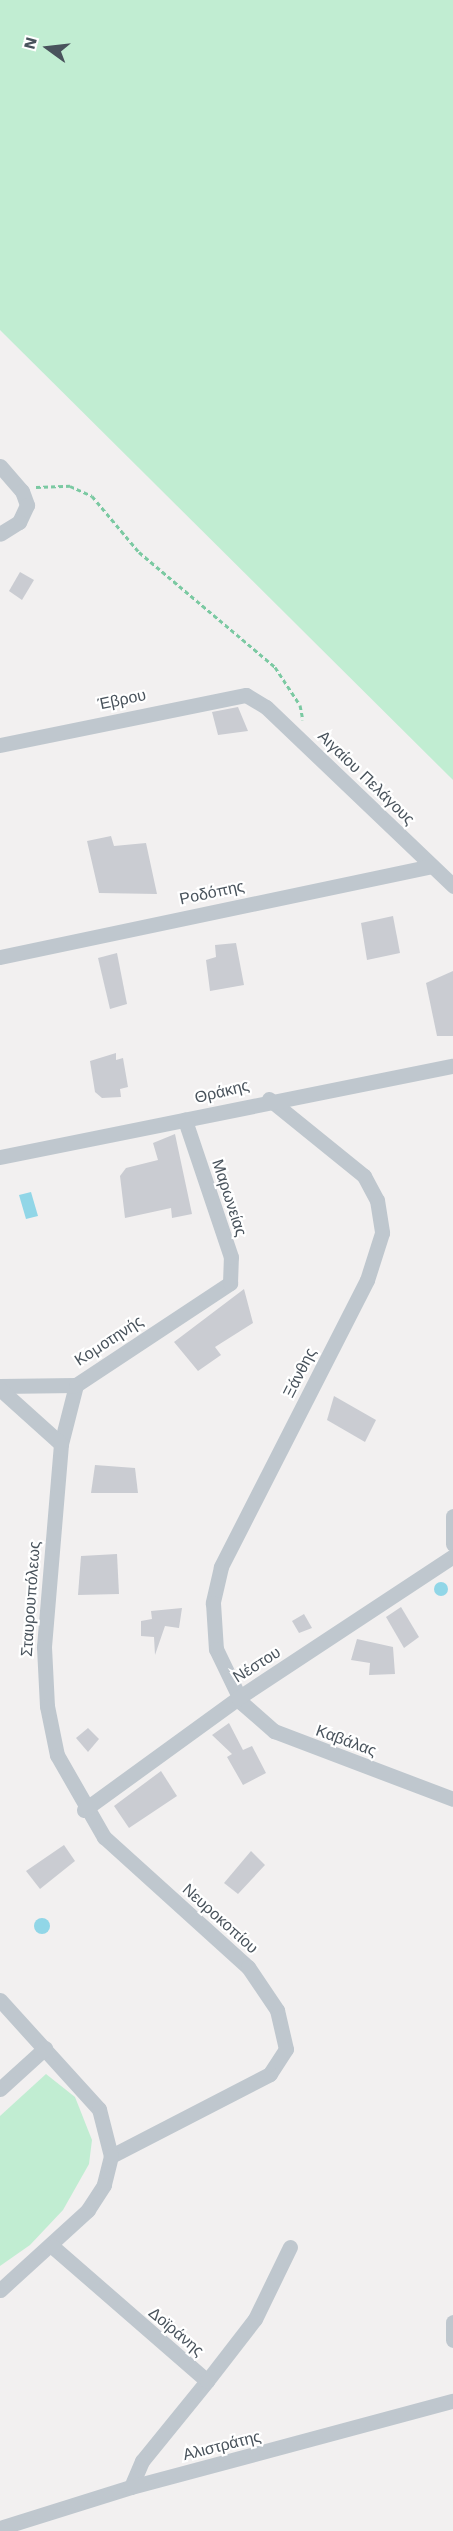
<!DOCTYPE html>
<html>
<head>
<meta charset="utf-8">
<style>
  body { margin:0 }
  #map { position:relative; width:453px; height:2531px; overflow:hidden; background:#f2f0f0; font-family:"Work Sans",sans-serif }
  div>[style] { position:absolute }
  .green>* { inset:0; background:#c1edd2 }
  .water>* { inset:0; background:#91d6e7 }
  .round { border-radius:50% }
  .building>* { inset:0; background:#caccd2 }
  .path>* { height:3px; margin-top:-1.5px; transform-origin:0; background:repeating-linear-gradient(90deg,#7bc9a2 0 4.5px,transparent 0 7.5px) }
  .street>* { height:15px; margin:-7.5px; padding:0 7.5px; transform-origin:7.5px; border-radius:7.5px; background:#bfc7ce }
  span { translate:-50% -50%; white-space:nowrap; text-align:center; line-height:1.15; -webkit-text-stroke:4.5px #fff; paint-order:stroke }
  .street-label { font-size:16px; color:#49535c }
  .north { position:absolute; left:18px; top:18px; width:60px; height:60px; -webkit-text-stroke:4px #fff; paint-order:stroke; rotate:285deg; font-size:16px; font-weight:700; line-height:24px; text-align:center; color:#49535c }
  .north::after { content:''; display:block; margin:auto; width:21px; height:27px; background:#49535c; clip-path:polygon(50% 0,100% 100%,50% 72%,0 100%) }
</style>
</head>
<body>
<div id="map">
  <div class="green">
    <div style="clip-path:polygon(0 0,453px 0,453px 780px,0 330px)"></div>
    <div style="clip-path:polygon(46px 2074px,75px 2097px,92px 2140px,89px 2164px,63px 2210px,30px 2245px,0 2266px,0 2116px)"></div>
  </div>
  <div class="water">
    <div style="clip-path:polygon(31px 1192px,38px 1216px,26px 1219px,19px 1195px)"></div>
    <div class="round" style="left:434px;top:1582px;width:14px;height:14px"></div>
    <div class="round" style="left:34px;top:1918px;width:16px;height:16px"></div>
  </div>
  <div class="building">
    <div style="clip-path:polygon(20px 572px,34px 580px,22px 600px,9px 591px)"></div>
    <div style="clip-path:polygon(238px 707px,248px 731px,218px 735px,212px 712px)"></div>
    <div style="clip-path:polygon(111px 836px,114px 846px,146px 843px,157px 894px,99px 893px,87px 841px)"></div>
    <div style="clip-path:polygon(393px 916px,400px 953px,367px 960px,361px 923px)"></div>
    <div style="clip-path:polygon(236px 943px,244px 985px,210px 991px,206px 960px,216px 957px,215px 945px)"></div>
    <div style="clip-path:polygon(117px 953px,127px 1004px,110px 1009px,98px 958px)"></div>
    <div style="clip-path:polygon(453px 971px,453px 1036px,437px 1036px,426px 983px)"></div>
    <div style="clip-path:polygon(116px 1053px,116px 1060px,123px 1058px,128px 1087px,120px 1089px,121px 1097px,102px 1098px,95px 1092px,90px 1061px)"></div>
    <div style="clip-path:polygon(175px 1134px,192px 1214px,172px 1218px,171px 1208px,125px 1218px,120px 1176px,126px 1168px,158px 1160px,153px 1143px)"></div>
    <div style="clip-path:polygon(244px 1289px,253px 1323px,215px 1347px,221px 1355px,198px 1371px,174px 1342px)"></div>
    <div style="clip-path:polygon(334px 1396px,376px 1420px,365px 1442px,327px 1420px)"></div>
    <div style="clip-path:polygon(95px 1465px,135px 1468px,138px 1493px,91px 1493px)"></div>
    <div style="clip-path:polygon(117px 1554px,119px 1594px,78px 1595px,81px 1556px)"></div>
    <div style="clip-path:polygon(401px 1607px,419px 1637px,404px 1648px,386px 1617px)"></div>
    <div style="clip-path:polygon(182px 1608px,179px 1628px,165px 1626px,155px 1655px,154px 1637px,141px 1636px,141px 1621px,152px 1619px,151px 1611px)"></div>
    <div style="clip-path:polygon(304px 1614px,312px 1628px,299px 1633px,292px 1621px)"></div>
    <div style="clip-path:polygon(357px 1639px,393px 1647px,395px 1674px,369px 1675px,370px 1663px,351px 1660px)"></div>
    <div style="clip-path:polygon(229px 1723px,243px 1750px,252px 1746px,266px 1773px,243px 1785px,227px 1757px,232px 1754px,212px 1735px)"></div>
    <div style="clip-path:polygon(88px 1728px,99px 1739px,88px 1752px,76px 1738px)"></div>
    <div style="clip-path:polygon(161px 1771px,177px 1796px,129px 1828px,114px 1806px)"></div>
    <div style="clip-path:polygon(64px 1845px,75px 1861px,40px 1889px,26px 1871px)"></div>
    <div style="clip-path:polygon(251px 1851px,265px 1865px,238px 1894px,224px 1883px)"></div>
  </div>
  <div class="path">
    <div style="left:36px;top:487px;width:34px;rotate:-2deg"></div>
    <div style="left:70px;top:486px;width:24px;rotate:24deg"></div>
    <div style="left:92px;top:496px;width:73px;rotate:50deg"></div>
    <div style="left:139px;top:552px;width:178px;rotate:40.2deg"></div>
    <div style="left:275px;top:667px;width:45px;rotate:56.7deg"></div>
    <div style="left:300px;top:705px;width:15px;rotate:79deg"></div>
  </div>
  <div class="street">
    <div style="left:0;top:466px;width:33px;rotate:49deg"></div>
    <div style="left:22px;top:491px;width:15px;rotate:70deg"></div>
    <div style="left:27px;top:505px;width:19px;rotate:115deg"></div>
    <div style="left:19px;top:522px;width:22px;rotate:148deg"></div>
    <div style="left:0;top:745px;width:251px;rotate:-11.5deg"></div>
    <div style="left:246px;top:695px;width:23px;rotate:31deg"></div>
    <div style="left:266px;top:707px;width:259px;rotate:43.7deg"></div>
    <div style="left:0;top:957px;width:441px;rotate:-11.9deg"></div>
    <div style="left:269px;top:1099px;width:122px;rotate:39deg"></div>
    <div style="left:364px;top:1176px;width:27px;rotate:62deg"></div>
    <div style="left:377px;top:1200px;width:33px;rotate:81deg"></div>
    <div style="left:382px;top:1233px;width:49px;rotate:107.7deg"></div>
    <div style="left:367px;top:1280px;width:322px;rotate:117deg"></div>
    <div style="left:221px;top:1567px;width:37px;rotate:103deg"></div>
    <div style="left:213px;top:1603px;width:46px;rotate:86.3deg"></div>
    <div style="left:216px;top:1649px;width:60px;rotate:64.3deg"></div>
    <div style="left:242px;top:1703px;width:43px;rotate:41.2deg"></div>
    <div style="left:274px;top:1731px;width:191px;rotate:20.8deg"></div>
    <div style="left:0;top:1157px;width:462px;rotate:-11.4deg"></div>
    <div style="left:76px;top:1385px;width:61px;rotate:104.3deg"></div>
    <div style="left:61px;top:1444px;width:204px;rotate:94.8deg"></div>
    <div style="left:44px;top:1647px;width:59px;rotate:87.1deg"></div>
    <div style="left:47px;top:1706px;width:50px;rotate:78.5deg"></div>
    <div style="left:57px;top:1755px;width:95px;rotate:60.2deg"></div>
    <div style="left:104px;top:1837px;width:194px;rotate:42.1deg"></div>
    <div style="left:248px;top:1967px;width:52px;rotate:56deg"></div>
    <div style="left:277px;top:2010px;width:40px;rotate:77deg"></div>
    <div style="left:286px;top:2049px;width:30px;rotate:123deg"></div>
    <div style="left:270px;top:2074px;width:179px;rotate:152.7deg"></div>
    <div style="left:0;top:1386px;width:76px;rotate:-0.8deg"></div>
    <div style="left:76px;top:1385px;width:185px;rotate:-33.5deg"></div>
    <div style="left:230px;top:1283px;width:26px;rotate:-88deg"></div>
    <div style="left:231px;top:1257px;width:145px;rotate:-108.6deg"></div>
    <div style="left:0;top:1389px;width:82px;rotate:42deg"></div>
    <div style="left:453px;top:1516px;width:28px;rotate:90deg"></div>
    <div style="left:84px;top:1810px;width:190px;rotate:-36deg"></div>
    <div style="left:238px;top:1698px;width:258px;rotate:-33.4deg"></div>
    <div style="left:0;top:2000px;width:147px;rotate:47.8deg"></div>
    <div style="left:99px;top:2109px;width:49px;rotate:75.7deg"></div>
    <div style="left:111px;top:2156px;width:30px;rotate:104deg"></div>
    <div style="left:104px;top:2185px;width:30px;rotate:123deg"></div>
    <div style="left:88px;top:2210px;width:119px;rotate:137.7deg"></div>
    <div style="left:0;top:2089px;width:61px;rotate:-42.3deg"></div>
    <div style="left:53px;top:2247px;width:204px;rotate:41deg"></div>
    <div style="left:207px;top:2381px;width:103px;rotate:129.1deg"></div>
    <div style="left:142px;top:2461px;width:28px;rotate:113deg"></div>
    <div style="left:453px;top:2322px;width:18px;rotate:90deg"></div>
    <div style="left:207px;top:2381px;width:78px;rotate:-52.3deg"></div>
    <div style="left:255px;top:2319px;width:80px;rotate:-64.1deg"></div>
    <div style="left:0;top:2528px;width:137px;rotate:-17.4deg"></div>
    <div style="left:131px;top:2487px;width:333px;rotate:-15deg"></div>
  </div>
  <div class="street-label">
    <span style="left:122px;top:700px;rotate:-12deg">Έβρου</span>
    <span style="left:366px;top:778px;rotate:44deg">Αιγαίου Πελάγους</span>
    <span style="left:212px;top:893px;rotate:-12deg">Ροδόπης</span>
    <span style="left:222px;top:1092px;rotate:-14deg">Θράκης</span>
    <span style="left:229px;top:1198px;rotate:72deg">Μαρωνείας</span>
    <span style="left:109px;top:1341px;rotate:-33deg">Κομοτηνής</span>
    <span style="left:300px;top:1373px;rotate:-63deg">Ξάνθης</span>
    <span style="left:31px;top:1599px;rotate:-86deg">Σταυρουπόλεως</span>
    <span style="left:257px;top:1665px;rotate:-32deg">Νέστου</span>
    <span style="left:346px;top:1741px;rotate:20deg">Καβάλας</span>
    <span style="left:220px;top:1919px;rotate:42deg">Νευροκοπίου</span>
    <span style="left:176px;top:2332px;rotate:40deg">Δοϊράνης</span>
    <span style="left:222px;top:2446px;rotate:-14deg">Αλιστράτης</span>
  </div>
  <div class="north">N</div>
</div>
</body>
</html>
